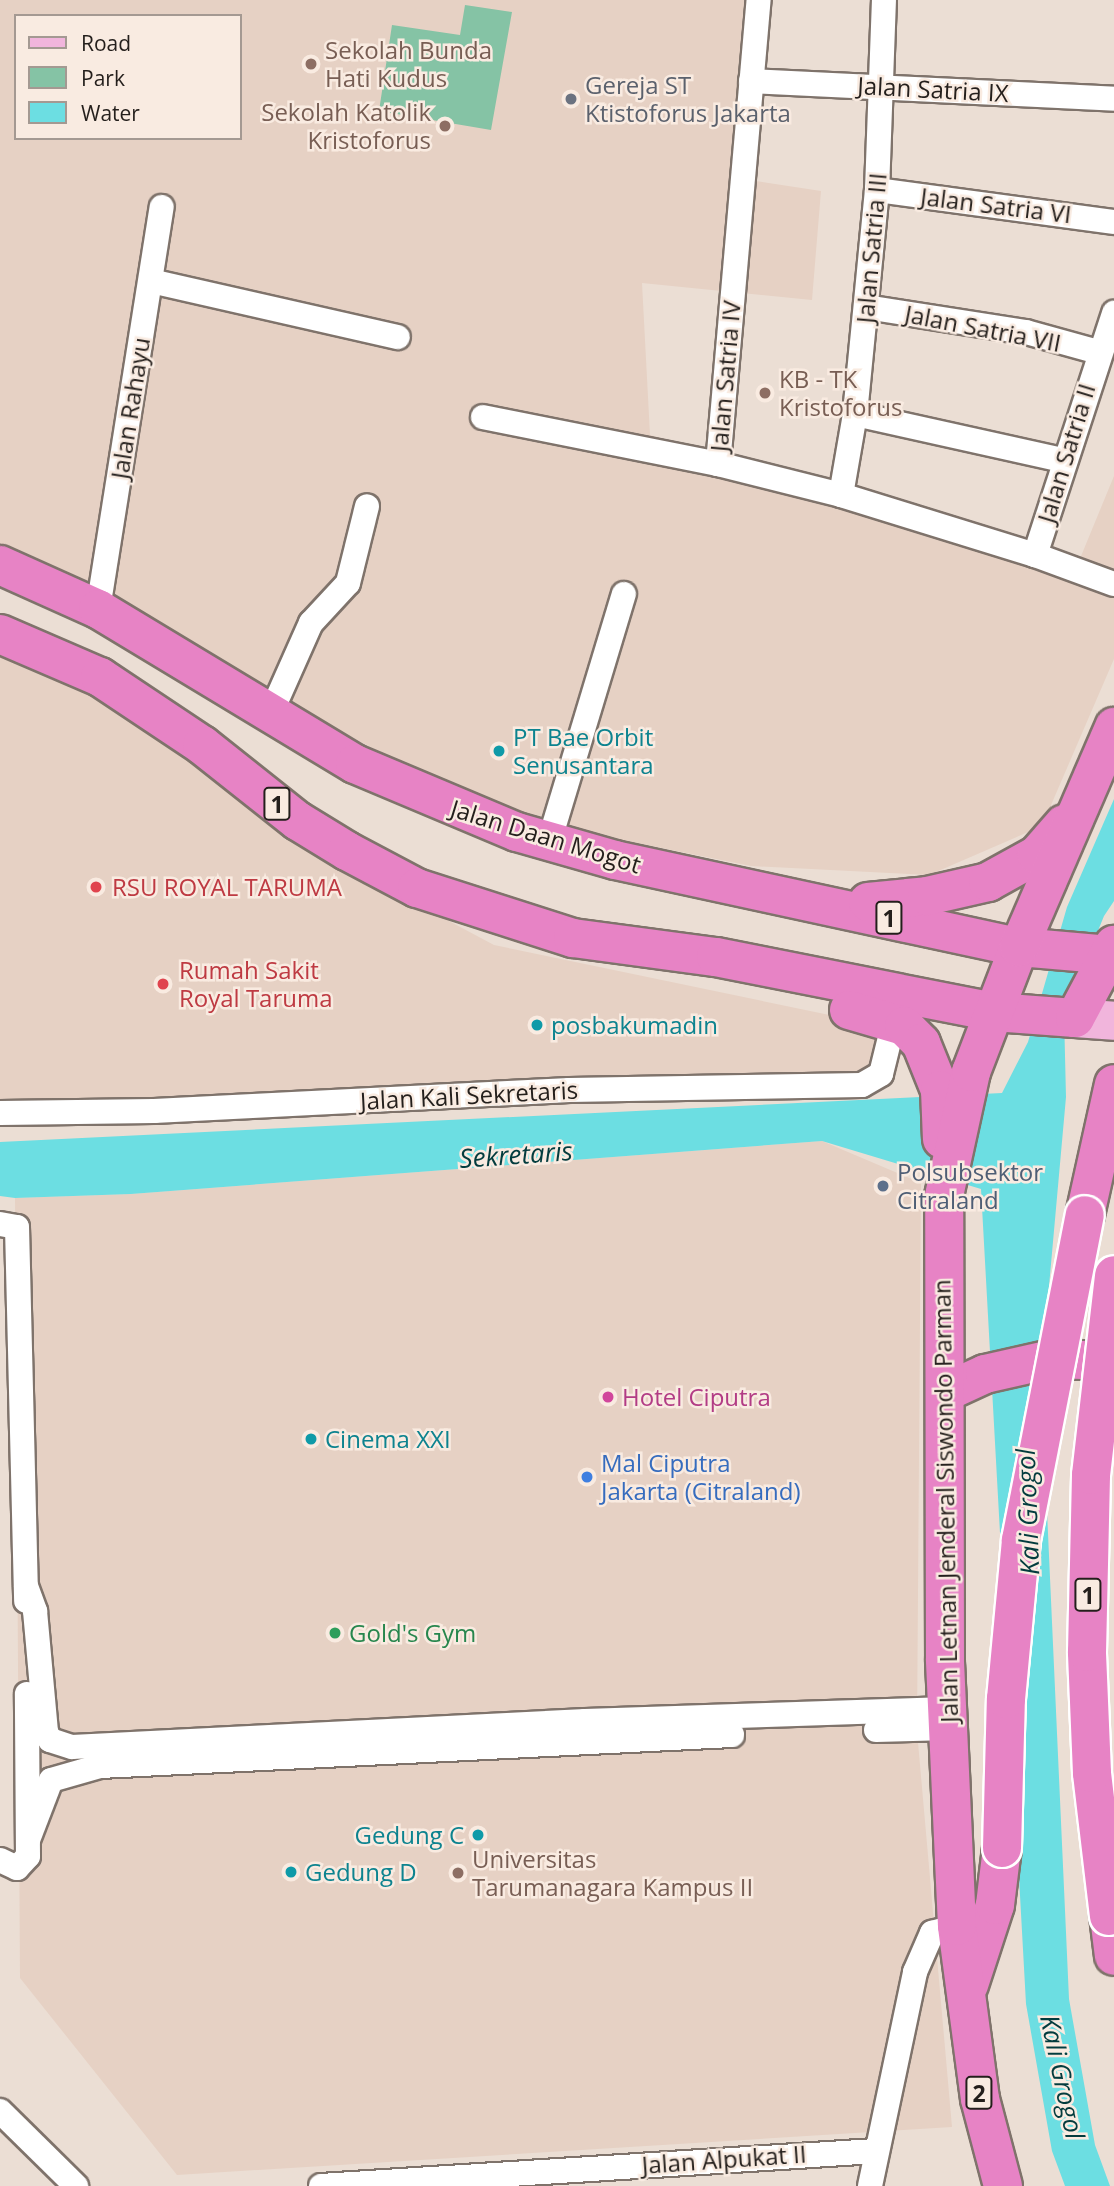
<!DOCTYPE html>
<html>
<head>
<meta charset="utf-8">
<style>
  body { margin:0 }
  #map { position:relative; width:1114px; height:2186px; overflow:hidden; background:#ebded4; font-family:"Open Sans",sans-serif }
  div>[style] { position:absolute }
  .built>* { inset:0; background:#e6d1c4 }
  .green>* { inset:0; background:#85c3a5 }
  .water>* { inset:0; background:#6cdee2 }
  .roads { filter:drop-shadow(2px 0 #7f736b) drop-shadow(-2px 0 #7f736b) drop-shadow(0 2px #7f736b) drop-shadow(0 -2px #7f736b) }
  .street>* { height:24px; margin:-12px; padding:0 12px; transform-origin:12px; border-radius:12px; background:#fff }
  .primary>* { height:38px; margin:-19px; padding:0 19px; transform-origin:19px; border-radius:19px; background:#f1b5dc }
  .highway>* { height:38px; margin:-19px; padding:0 19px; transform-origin:19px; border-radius:19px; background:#e783c5 }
  .bridges { filter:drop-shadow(2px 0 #fff) drop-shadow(-2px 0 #fff) drop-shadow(0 2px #fff) drop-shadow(0 -2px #fff) }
  .highway-bridge>* { height:38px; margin:-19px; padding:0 19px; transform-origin:19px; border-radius:19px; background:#e783c5 }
  .dots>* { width:19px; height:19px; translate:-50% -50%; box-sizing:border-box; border:4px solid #f9ebe1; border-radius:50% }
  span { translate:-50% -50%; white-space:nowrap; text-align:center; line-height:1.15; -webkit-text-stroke:5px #f9ebe1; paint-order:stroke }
  .shield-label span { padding:2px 5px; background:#f9ebe1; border:2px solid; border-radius:5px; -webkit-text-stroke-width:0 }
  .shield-label { font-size:23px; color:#241f1c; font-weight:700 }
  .education-label { font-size:24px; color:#785e54 }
  .left { translate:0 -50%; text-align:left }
  .right { translate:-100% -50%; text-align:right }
  .worship-label { font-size:24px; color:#5b616d }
  .street-label { font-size:24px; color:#241f1c }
  .culture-label { font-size:24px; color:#0d838f }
  .health-label { font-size:24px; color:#be3a42 }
  .service-label { font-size:24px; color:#4e5e75 }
  .hotel-label { font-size:24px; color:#b23c85 }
  .shop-label { font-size:24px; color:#366cbe }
  .leisure-label { font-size:24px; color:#27864d }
  .water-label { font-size:26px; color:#033c3e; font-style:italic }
  .legend { position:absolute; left:14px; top:14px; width:228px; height:126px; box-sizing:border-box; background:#f9ebe1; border:2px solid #a49992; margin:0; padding:9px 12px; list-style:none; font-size:21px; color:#241f1c }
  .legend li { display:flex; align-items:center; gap:14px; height:35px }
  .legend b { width:35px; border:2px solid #a49992 }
</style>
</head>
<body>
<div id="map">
  <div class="built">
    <div style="clip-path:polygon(evenodd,0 0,752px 0,736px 178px,821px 191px,812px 300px,642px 283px,650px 435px,1079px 561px,1114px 476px,1114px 659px,1042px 826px,929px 875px,751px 866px,493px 814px,0 545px,0 0,16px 16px,240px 16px,240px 138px,16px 138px,16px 16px)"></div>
    <div style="clip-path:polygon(0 629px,124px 706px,325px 855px,494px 945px,887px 1027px,876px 1079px,0 1107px)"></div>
    <div style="clip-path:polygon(822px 1141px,921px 1183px,917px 1731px,952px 2127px,177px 2175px,20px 1978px,15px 1198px,131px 1194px)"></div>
  </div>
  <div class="green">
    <div style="clip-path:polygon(465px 5px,512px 12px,491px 130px,379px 111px,392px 25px,460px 35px)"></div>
  </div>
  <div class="water">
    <div style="clip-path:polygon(1114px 799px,1114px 901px,1104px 916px,1064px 1014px,1066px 1097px,1044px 1342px,1046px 1489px,1069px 1999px,1095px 2145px,1110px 2186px,1065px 2186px,1052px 2151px,1026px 2004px,981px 1189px,822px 1141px,131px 1194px,15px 1198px,0 1196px,0 1142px,1002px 1093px,1028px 1042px,1067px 907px)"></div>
  </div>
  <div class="roads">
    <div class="street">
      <div style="left:751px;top:81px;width:363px;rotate:2.8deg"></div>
      <div style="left:877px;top:190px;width:239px;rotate:7.7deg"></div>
      <div style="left:151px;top:281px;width:253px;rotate:12.8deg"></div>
      <div style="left:866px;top:307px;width:162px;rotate:8.9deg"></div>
      <div style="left:1026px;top:332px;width:75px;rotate:15.5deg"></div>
      <div style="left:855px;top:414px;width:213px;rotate:12.5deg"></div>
      <div style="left:483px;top:417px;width:240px;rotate:11.3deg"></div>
      <div style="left:718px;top:464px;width:127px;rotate:14.1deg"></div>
      <div style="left:841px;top:495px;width:203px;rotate:17.2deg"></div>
      <div style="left:1035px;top:555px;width:84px;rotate:20.2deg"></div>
      <div style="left:718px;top:464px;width:466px;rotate:-85deg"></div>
      <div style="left:841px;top:495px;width:82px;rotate:-80.2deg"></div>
      <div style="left:855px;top:414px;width:225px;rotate:-84.4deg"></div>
      <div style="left:877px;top:190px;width:190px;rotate:-87.9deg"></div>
      <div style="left:1035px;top:555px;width:255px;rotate:-71.9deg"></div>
      <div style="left:98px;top:609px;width:407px;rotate:-81deg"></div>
      <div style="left:270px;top:715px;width:101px;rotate:-66deg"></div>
      <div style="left:311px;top:623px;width:54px;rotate:-47.2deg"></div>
      <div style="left:348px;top:583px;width:79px;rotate:-76.1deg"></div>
      <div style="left:549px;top:842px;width:259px;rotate:-73.2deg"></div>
      <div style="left:0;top:1113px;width:154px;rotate:-0.7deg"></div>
      <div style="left:154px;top:1111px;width:416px;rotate:-2.9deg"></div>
      <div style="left:569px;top:1090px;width:293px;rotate:-1deg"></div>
      <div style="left:862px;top:1085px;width:22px;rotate:-30deg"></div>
      <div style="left:881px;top:1074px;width:55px;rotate:-76.2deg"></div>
      <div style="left:0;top:1224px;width:17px;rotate:10deg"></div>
      <div style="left:17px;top:1227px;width:374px;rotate:88.6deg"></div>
      <div style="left:26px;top:1586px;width:27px;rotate:70deg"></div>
      <div style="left:35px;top:1611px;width:121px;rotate:84.8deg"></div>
      <div style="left:46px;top:1732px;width:9px;rotate:63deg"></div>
      <div style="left:50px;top:1740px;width:23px;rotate:18deg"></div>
      <div style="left:72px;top:1747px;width:514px;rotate:-2.9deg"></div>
      <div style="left:585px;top:1721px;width:363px;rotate:-1.9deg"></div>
      <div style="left:876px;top:1730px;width:73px;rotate:-1.6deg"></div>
      <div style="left:28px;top:1840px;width:64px;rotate:-69deg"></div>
      <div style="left:51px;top:1780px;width:51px;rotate:-15.9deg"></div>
      <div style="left:100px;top:1766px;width:633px;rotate:-2.81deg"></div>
      <div style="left:0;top:1860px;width:19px;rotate:25deg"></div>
      <div style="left:17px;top:1868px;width:16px;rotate:-47deg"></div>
      <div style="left:28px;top:1856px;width:162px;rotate:-90.4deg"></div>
      <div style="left:0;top:2111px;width:107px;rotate:44.6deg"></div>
      <div style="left:321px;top:2186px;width:556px;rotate:-3.61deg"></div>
      <div style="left:870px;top:2186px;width:219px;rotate:-78.1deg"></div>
      <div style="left:915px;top:1972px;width:43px;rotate:-66.4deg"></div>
      <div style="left:932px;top:1933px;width:26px;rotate:-16deg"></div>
    </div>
    <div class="primary">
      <div style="left:1075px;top:1018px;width:39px;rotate:4deg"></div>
    </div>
    <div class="highway">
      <div style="left:0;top:565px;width:107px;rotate:24.2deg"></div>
      <div style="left:98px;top:609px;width:300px;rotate:31.1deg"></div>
      <div style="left:355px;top:764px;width:176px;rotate:22.8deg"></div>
      <div style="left:517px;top:832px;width:102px;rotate:15.9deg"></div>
      <div style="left:615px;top:860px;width:413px;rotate:12.2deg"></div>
      <div style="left:1019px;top:947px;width:91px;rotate:5deg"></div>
      <div style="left:0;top:634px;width:109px;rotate:23.3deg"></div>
      <div style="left:100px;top:677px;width:123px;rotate:33.7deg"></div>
      <div style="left:202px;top:745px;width:122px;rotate:38.4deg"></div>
      <div style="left:298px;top:821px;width:57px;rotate:31.5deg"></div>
      <div style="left:347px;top:851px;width:79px;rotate:27.9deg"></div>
      <div style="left:417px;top:888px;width:164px;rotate:17.8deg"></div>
      <div style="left:573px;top:938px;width:144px;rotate:7.6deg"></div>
      <div style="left:716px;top:957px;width:283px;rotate:11.2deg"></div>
      <div style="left:994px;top:1012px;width:81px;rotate:4.2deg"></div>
      <div style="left:1075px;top:1018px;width:83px;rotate:-61.9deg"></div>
      <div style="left:868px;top:902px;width:59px;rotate:-5.8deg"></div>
      <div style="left:927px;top:896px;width:63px;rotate:-12.9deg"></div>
      <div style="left:988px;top:882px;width:56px;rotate:-28.9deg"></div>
      <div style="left:1037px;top:855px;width:41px;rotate:-48.9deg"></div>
      <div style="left:849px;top:1010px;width:57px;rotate:16.2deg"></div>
      <div style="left:904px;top:1026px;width:24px;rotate:45deg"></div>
      <div style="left:921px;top:1043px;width:51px;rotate:68deg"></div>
      <div style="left:940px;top:1090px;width:49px;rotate:87.7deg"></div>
      <div style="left:1085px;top:1215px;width:134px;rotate:-77.5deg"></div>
      <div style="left:946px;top:1392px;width:43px;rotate:-24.8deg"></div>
      <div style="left:985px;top:1374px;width:68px;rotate:-12.8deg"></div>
      <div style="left:1051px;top:1359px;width:63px;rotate:1.8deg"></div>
      <div style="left:1109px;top:1916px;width:40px;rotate:82.9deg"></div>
      <div style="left:969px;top:1985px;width:84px;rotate:-72deg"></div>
      <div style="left:995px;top:1905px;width:57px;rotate:-83deg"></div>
      <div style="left:1003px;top:2186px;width:90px;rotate:-104.8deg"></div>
      <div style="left:980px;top:2099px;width:175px;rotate:-97.6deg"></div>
      <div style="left:957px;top:1926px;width:267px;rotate:-92.6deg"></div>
      <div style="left:945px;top:1659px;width:463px;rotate:-90.1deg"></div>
      <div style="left:944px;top:1196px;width:127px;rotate:-77.7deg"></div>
      <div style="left:971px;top:1072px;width:134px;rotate:-69deg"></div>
      <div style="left:1019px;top:947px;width:240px;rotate:-66.6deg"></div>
    </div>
  </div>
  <div class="bridges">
    <div class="highway-bridge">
      <div style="left:1002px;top:1848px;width:149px;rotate:-88.5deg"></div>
      <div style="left:1006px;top:1699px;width:160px;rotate:-84.6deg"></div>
      <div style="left:1021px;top:1540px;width:331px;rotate:-78.9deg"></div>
      <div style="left:1109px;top:1916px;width:144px;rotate:-96.8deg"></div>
      <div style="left:1092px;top:1773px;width:121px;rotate:-92.4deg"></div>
      <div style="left:1087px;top:1652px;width:177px;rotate:-88.7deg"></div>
      <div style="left:1091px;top:1475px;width:201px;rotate:-83.4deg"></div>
    </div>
  </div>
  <div class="dots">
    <div style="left:311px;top:64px;background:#8d6e63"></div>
    <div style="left:571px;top:99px;background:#6b7280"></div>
    <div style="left:445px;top:126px;background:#8d6e63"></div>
    <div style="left:765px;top:393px;background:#8d6e63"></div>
    <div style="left:499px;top:751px;background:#0f9aa8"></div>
    <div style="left:96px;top:887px;background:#e0444e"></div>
    <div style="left:163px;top:984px;background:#e0444e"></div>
    <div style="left:537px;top:1025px;background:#0f9aa8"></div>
    <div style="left:883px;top:1186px;background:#5c6f8a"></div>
    <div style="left:608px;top:1397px;background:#d1479c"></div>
    <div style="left:311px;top:1439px;background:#0f9aa8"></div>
    <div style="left:587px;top:1477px;background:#3f7fe0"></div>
    <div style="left:335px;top:1633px;background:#2e9e5b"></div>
    <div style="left:478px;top:1835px;background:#0f9aa8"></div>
    <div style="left:291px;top:1872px;background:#0f9aa8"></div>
    <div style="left:458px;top:1873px;background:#8d6e63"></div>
  </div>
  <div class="shield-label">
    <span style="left:277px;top:804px">1</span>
    <span style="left:889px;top:918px">1</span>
    <span style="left:1088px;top:1595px">1</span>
    <span style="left:979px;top:2093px">2</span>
  </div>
  <div class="education-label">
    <span class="left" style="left:325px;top:64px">Sekolah Bunda<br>Hati Kudus</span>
    <span class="right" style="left:431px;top:126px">Sekolah Katolik<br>Kristoforus</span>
    <span class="left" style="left:779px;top:393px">KB - TK<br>Kristoforus</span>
    <span class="left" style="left:472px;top:1873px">Universitas<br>Tarumanagara Kampus II</span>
  </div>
  <div class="worship-label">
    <span class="left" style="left:585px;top:99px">Gereja ST<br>Ktistoforus Jakarta</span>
  </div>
  <div class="street-label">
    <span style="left:933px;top:89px;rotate:3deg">Jalan Satria IX</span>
    <span style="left:996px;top:205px;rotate:7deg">Jalan Satria VI</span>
    <span style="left:871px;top:248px;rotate:-85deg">Jalan Satria III</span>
    <span style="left:983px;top:328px;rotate:11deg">Jalan Satria VII</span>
    <span style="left:725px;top:376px;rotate:-85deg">Jalan Satria IV</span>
    <span style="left:130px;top:408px;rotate:-81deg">Jalan Rahayu</span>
    <span style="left:1066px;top:453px;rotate:-73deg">Jalan Satria II</span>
    <span style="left:546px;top:836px;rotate:17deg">Jalan Daan Mogot</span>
    <span style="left:469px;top:1095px;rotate:-3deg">Jalan Kali Sekretaris</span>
    <span style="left:945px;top:1501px;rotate:-91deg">Jalan Letnan Jenderal Siswondo Parman</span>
    <span style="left:724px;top:2159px;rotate:-4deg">Jalan Alpukat II</span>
  </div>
  <div class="culture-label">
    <span class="left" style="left:513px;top:751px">PT Bae Orbit<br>Senusantara</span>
    <span class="left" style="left:551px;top:1025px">posbakumadin</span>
    <span class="left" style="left:325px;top:1439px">Cinema XXI</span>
    <span class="right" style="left:464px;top:1835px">Gedung C</span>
    <span class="left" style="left:305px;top:1872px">Gedung D</span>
  </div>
  <div class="health-label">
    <span class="left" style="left:112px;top:887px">RSU ROYAL TARUMA</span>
    <span class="left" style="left:179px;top:984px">Rumah Sakit<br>Royal Taruma</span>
  </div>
  <div class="service-label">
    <span class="left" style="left:897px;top:1186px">Polsubsektor<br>Citraland</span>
  </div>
  <div class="hotel-label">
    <span class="left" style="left:622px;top:1397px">Hotel Ciputra</span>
  </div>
  <div class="shop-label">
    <span class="left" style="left:601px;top:1477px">Mal Ciputra<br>Jakarta (Citraland)</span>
  </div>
  <div class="leisure-label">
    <span class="left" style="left:349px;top:1633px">Gold's Gym</span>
  </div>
  <div class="water-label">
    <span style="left:516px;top:1155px;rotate:-4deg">Sekretaris</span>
    <span style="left:1028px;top:1512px;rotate:-92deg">Kali Grogol</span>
    <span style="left:1062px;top:2077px;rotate:78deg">Kali Grogol</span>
  </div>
  <ul class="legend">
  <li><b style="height:9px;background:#f1b5dc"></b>Road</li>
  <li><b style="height:19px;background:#85c3a5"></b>Park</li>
  <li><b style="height:19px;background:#6cdee2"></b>Water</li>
  </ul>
</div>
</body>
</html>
